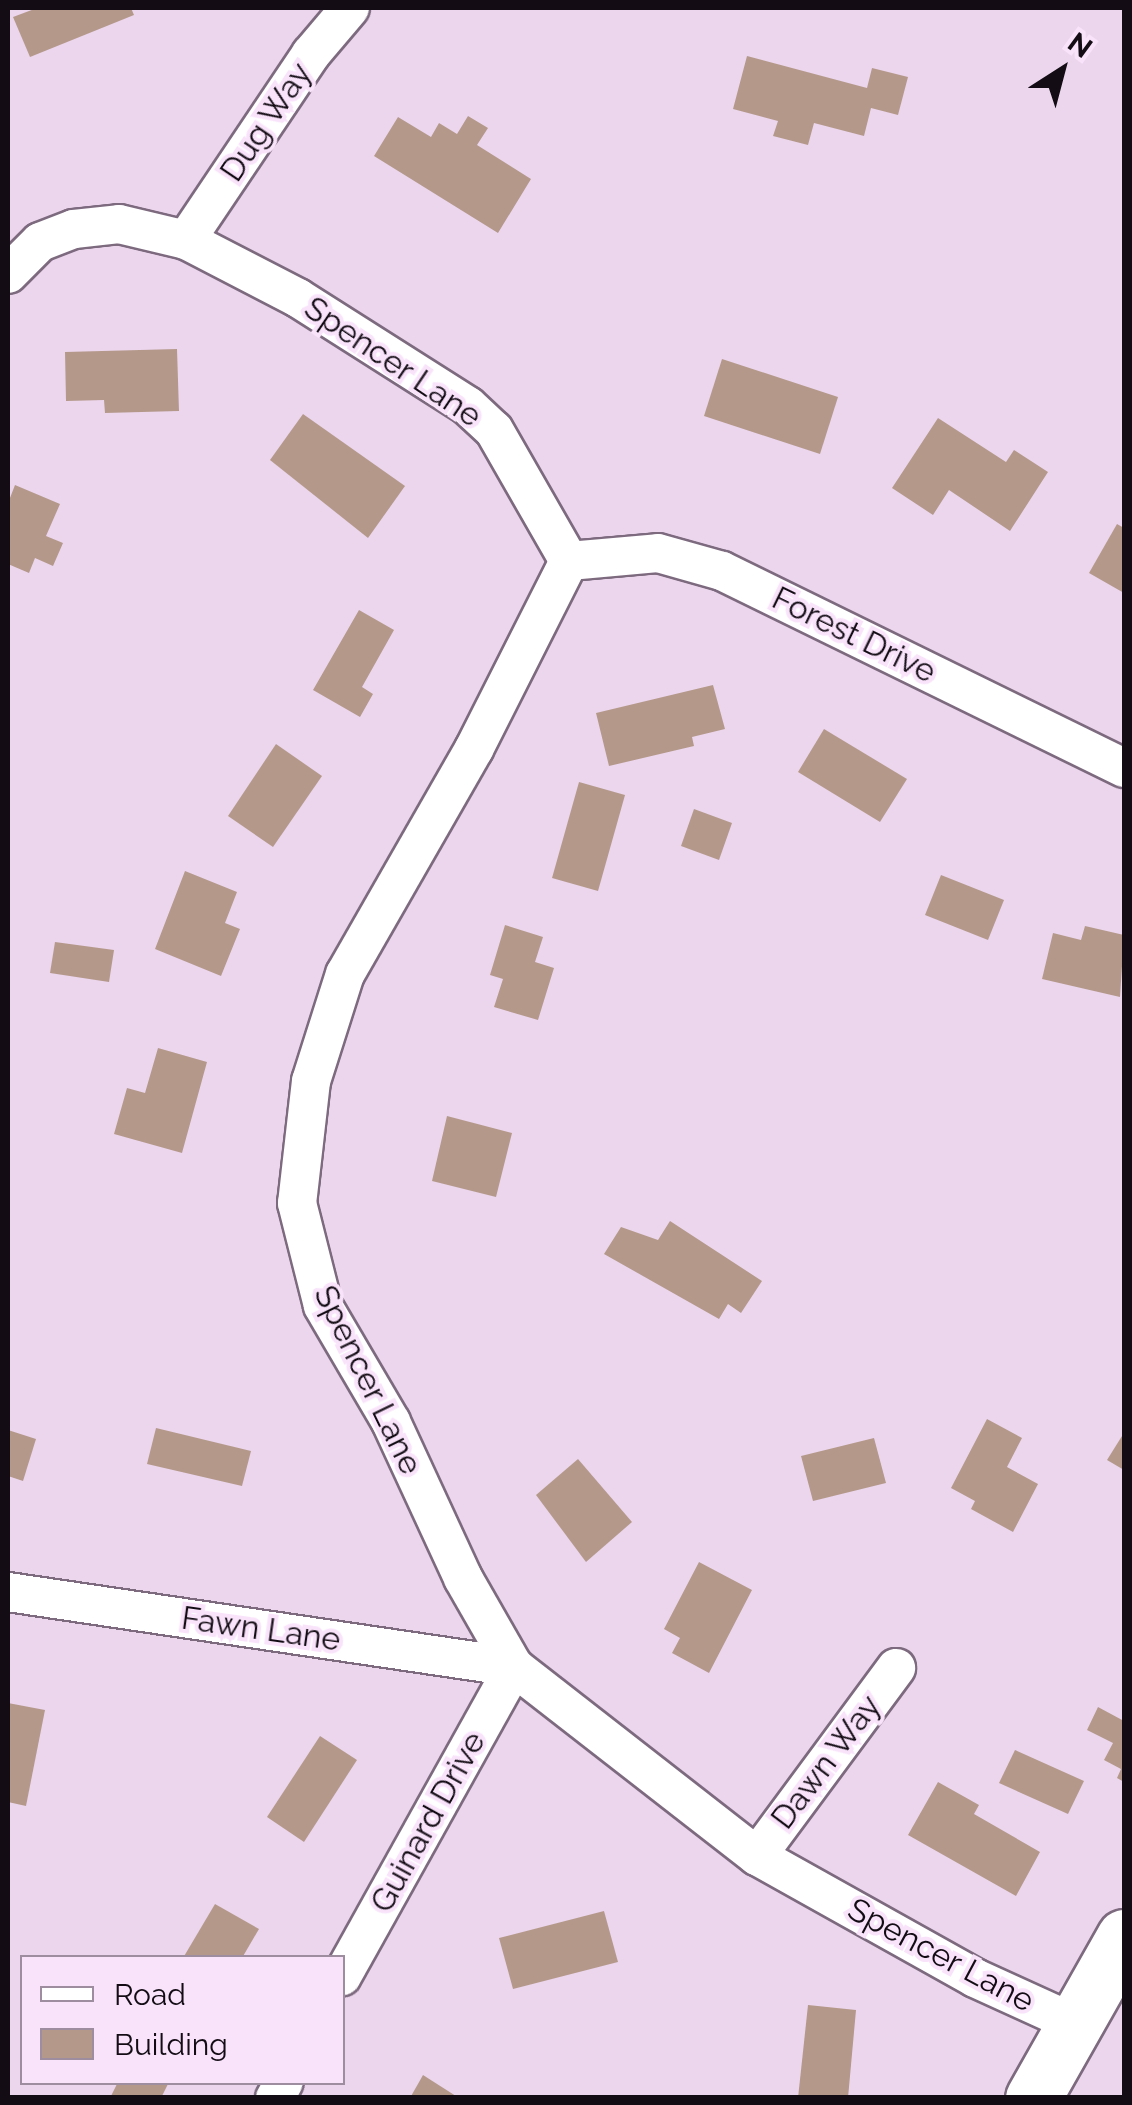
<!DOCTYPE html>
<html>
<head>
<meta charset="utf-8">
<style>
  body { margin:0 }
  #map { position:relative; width:1132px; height:2105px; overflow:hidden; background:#ecd6ee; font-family:Raleway,sans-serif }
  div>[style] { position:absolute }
  .building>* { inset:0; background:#b4998a }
  .roads { filter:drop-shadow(2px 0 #7d6a7f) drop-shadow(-2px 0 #7d6a7f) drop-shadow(0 2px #7d6a7f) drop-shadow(0 -2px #7d6a7f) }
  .street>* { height:38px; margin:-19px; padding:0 19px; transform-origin:19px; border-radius:19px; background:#fff }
  .secondary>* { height:55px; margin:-27.5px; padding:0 27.5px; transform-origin:27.5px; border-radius:27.5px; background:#fff }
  span { translate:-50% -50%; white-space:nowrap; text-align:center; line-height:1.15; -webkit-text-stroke:8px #f9e3fb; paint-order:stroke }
  .street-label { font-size:32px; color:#130c14 }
  .frame { position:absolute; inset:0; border:10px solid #130c14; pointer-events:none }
  .legend { position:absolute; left:20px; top:1955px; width:325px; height:130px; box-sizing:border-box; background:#f9e3fb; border:2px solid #9d8d9f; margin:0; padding:12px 18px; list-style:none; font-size:30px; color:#130c14 }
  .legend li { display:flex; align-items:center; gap:20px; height:50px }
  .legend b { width:50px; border:2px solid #9d8d9f }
  .north { position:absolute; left:1012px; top:20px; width:100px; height:100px; -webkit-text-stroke:8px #f9e3fb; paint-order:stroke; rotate:36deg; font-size:28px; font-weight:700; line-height:40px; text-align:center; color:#130c14 }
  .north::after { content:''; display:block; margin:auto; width:35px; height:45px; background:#130c14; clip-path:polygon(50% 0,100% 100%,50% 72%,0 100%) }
</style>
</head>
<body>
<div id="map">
  <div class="building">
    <div style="clip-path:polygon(37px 8px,131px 8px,134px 15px,30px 57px,13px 17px)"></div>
    <div style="clip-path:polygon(747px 56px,867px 88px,872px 68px,908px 77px,898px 115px,871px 108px,864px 136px,814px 123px,808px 145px,773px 136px,778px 121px,733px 109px)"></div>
    <div style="clip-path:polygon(468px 116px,488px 128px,477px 145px,531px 179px,498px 233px,374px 156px,398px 117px,431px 137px,439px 123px,457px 134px)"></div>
    <div style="clip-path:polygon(177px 349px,179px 411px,105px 413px,104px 400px,66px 401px,65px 352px)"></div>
    <div style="clip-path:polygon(722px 359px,838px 397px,820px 454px,704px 416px)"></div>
    <div style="clip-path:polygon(303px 414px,405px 486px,368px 538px,270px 460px)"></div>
    <div style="clip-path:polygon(938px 418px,1006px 462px,1014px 450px,1048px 472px,1010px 531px,949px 490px,933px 515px,892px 488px)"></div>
    <div style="clip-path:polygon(15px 485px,60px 504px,46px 536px,63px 543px,53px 566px,35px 558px,29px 573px,8px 564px,8px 503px)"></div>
    <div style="clip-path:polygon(1117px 524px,1124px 528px,1124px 593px,1089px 573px)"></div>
    <div style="clip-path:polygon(359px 610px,394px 630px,362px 687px,373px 694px,360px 717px,313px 690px)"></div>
    <div style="clip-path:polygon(713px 685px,725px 729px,692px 737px,694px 746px,609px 766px,596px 713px)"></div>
    <div style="clip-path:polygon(824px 729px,907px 779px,880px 822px,798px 772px)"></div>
    <div style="clip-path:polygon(276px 744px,322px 776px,273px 847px,228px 816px)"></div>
    <div style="clip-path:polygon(579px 782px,625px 795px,598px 891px,552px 878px)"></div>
    <div style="clip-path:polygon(694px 809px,732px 823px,719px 860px,681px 846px)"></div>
    <div style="clip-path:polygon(185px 871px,237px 892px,225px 923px,240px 929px,221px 976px,155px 949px)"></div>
    <div style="clip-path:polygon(941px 875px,1004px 900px,988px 940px,925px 915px)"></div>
    <div style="clip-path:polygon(505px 925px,543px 937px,535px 962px,554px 968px,538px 1020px,494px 1007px,503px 979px,490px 975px)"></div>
    <div style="clip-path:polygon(1085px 926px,1124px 935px,1120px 997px,1042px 979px,1053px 933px,1081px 940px)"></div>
    <div style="clip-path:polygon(55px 942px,114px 950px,109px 982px,50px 973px)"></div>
    <div style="clip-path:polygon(158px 1048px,207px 1062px,182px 1153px,114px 1134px,127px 1088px,145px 1093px)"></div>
    <div style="clip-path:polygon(447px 1116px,512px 1133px,496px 1197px,432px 1181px)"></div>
    <div style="clip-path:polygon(670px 1221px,762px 1281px,741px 1313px,728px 1304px,719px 1319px,604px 1254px,621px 1227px,658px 1240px)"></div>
    <div style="clip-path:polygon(987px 1419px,1022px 1438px,1007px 1467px,1038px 1484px,1013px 1532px,971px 1509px,975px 1501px,951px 1488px)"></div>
    <div style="clip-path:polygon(156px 1428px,251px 1451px,242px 1486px,147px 1464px)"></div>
    <div style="clip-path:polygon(8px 1430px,36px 1439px,23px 1481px,8px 1476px)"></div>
    <div style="clip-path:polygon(1122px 1436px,1124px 1437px,1124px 1470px,1107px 1460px)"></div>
    <div style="clip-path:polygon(874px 1438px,886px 1483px,813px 1501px,801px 1456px)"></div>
    <div style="clip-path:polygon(578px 1459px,632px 1522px,586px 1562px,536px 1495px)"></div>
    <div style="clip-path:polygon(699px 1562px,752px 1590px,709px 1673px,672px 1653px,680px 1638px,664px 1629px)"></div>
    <div style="clip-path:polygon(8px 1703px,45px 1710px,26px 1806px,8px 1802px)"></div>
    <div style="clip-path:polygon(1098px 1707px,1124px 1721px,1124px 1782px,1117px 1778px,1121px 1769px,1104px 1760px,1113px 1743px,1087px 1730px)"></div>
    <div style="clip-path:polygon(320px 1736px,357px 1760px,304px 1842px,267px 1817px)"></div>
    <div style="clip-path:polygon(1015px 1750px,1084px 1781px,1068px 1814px,999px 1783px)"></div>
    <div style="clip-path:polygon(938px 1782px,979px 1805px,974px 1814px,1040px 1852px,1016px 1896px,908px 1835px)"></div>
    <div style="clip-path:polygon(215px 1904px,259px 1929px,242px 1958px,183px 1958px)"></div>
    <div style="clip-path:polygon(604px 1911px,618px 1962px,513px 1989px,499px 1938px)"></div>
    <div style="clip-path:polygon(808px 2005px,856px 2010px,848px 2098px,798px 2098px)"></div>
    <div style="clip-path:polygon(423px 2075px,459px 2098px,410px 2098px)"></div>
    <div style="clip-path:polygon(118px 2082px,169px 2082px,161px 2098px,110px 2098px)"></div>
  </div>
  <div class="roads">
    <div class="street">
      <div style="left:186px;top:240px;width:224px;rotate:-56.1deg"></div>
      <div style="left:311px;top:54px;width:60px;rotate:-49.7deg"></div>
      <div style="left:8px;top:274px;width:45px;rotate:-45deg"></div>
      <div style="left:40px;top:242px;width:36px;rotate:-21deg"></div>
      <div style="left:74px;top:229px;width:45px;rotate:-6.3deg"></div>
      <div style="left:119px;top:224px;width:69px;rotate:13.4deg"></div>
      <div style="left:186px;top:240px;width:126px;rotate:27.4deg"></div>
      <div style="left:298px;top:298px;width:201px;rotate:32.4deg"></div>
      <div style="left:468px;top:406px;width:35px;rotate:43deg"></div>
      <div style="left:494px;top:430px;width:151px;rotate:60.2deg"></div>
      <div style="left:569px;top:561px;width:211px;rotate:116.8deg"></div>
      <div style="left:474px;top:749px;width:259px;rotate:119.8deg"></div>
      <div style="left:345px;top:974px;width:112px;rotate:107.6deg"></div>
      <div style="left:311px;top:1081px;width:123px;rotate:96.5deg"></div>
      <div style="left:297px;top:1203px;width:106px;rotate:75.8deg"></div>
      <div style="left:323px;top:1306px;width:134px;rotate:59.6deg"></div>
      <div style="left:391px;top:1422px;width:172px;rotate:65.2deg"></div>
      <div style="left:463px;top:1578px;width:103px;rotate:60.2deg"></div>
      <div style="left:514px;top:1667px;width:308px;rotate:37.9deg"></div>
      <div style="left:757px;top:1856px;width:250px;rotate:29.2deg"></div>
      <div style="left:975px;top:1978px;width:111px;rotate:24.5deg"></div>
      <div style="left:569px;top:561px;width:89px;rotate:-5.1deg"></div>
      <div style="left:658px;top:553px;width:66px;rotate:15.7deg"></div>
      <div style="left:722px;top:571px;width:448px;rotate:26.1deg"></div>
      <div style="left:8px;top:1592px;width:512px;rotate:8.43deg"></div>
      <div style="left:514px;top:1667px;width:354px;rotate:119.1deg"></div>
      <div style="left:757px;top:1856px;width:234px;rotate:-53.5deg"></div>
      <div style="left:275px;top:2098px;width:18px;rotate:-61deg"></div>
    </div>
    <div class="secondary">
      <div style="left:1033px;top:2098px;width:185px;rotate:-60.5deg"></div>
    </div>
  </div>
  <div class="street-label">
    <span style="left:266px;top:122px;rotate:-56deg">Dug Way</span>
    <span style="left:393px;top:362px;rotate:34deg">Spencer Lane</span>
    <span style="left:854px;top:635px;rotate:26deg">Forest Drive</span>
    <span style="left:368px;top:1380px;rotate:64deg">Spencer Lane</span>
    <span style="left:261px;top:1629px;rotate:8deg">Fawn Lane</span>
    <span style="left:826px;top:1762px;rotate:-53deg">Dawn Way</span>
    <span style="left:428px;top:1822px;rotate:-61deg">Guinard Drive</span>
    <span style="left:941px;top:1955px;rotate:28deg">Spencer Lane</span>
  </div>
  <div class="frame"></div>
  <ul class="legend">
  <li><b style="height:12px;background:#fff"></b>Road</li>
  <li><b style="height:28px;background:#b4998a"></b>Building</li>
  </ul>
  <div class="north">N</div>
</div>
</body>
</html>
